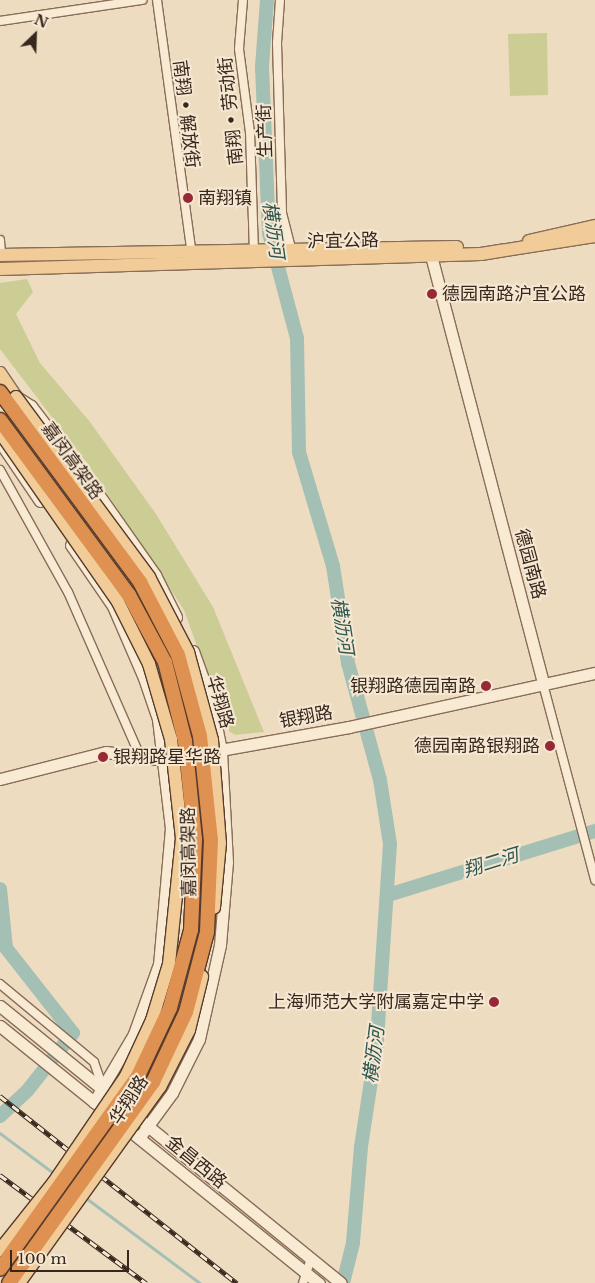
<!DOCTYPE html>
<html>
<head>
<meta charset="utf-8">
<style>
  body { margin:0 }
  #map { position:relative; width:595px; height:1283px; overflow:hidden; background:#eedcc1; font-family:"Libre Baskerville","Noto Sans SC",serif }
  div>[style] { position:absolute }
  .green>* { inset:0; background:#cccc95 }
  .stream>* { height:2.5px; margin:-1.25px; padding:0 1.25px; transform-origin:1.25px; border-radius:1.25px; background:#a4c0b5 }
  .river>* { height:14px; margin:-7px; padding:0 7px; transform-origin:7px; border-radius:7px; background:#a4c0b5 }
  .roads { filter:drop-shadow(1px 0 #886d59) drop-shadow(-1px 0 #886d59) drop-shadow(0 1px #886d59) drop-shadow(0 -1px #886d59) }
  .street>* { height:8px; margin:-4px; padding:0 4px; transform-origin:4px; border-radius:4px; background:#f9ead4 }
  .secondary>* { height:11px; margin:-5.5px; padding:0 5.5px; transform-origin:5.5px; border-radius:5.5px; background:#f9ead4 }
  .primary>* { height:12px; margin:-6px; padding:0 6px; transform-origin:6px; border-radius:6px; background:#f2cc98 }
  .rail>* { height:4.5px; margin-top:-2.25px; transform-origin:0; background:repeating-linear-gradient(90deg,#f5e7d1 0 8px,#37271d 0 16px); box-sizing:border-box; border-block:1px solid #37271d }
  .bridges { filter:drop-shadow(1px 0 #553b2d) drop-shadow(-1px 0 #553b2d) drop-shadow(0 1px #553b2d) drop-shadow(0 -1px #553b2d) }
  .primary-bridge>* { height:12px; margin:-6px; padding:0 6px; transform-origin:6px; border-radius:6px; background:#f2cc98 }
  .highway-bridge>* { height:14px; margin:-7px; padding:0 7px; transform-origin:7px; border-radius:7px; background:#de9151 }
  .dots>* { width:14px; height:14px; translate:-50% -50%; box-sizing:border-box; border:2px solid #f5e7d1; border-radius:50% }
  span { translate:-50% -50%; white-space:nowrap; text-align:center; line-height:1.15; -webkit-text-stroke:4px #f5e7d1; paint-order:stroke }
  .street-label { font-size:18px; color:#37271d }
  .poi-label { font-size:18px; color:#37271d }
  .left { translate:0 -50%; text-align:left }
  .right { translate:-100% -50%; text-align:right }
  .water-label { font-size:19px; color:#2c5750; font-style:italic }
  .north { position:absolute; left:10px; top:10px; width:50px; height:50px; -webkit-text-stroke:4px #f5e7d1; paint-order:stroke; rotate:24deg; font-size:14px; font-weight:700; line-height:20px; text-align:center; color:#37271d }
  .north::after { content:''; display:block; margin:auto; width:18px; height:22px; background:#37271d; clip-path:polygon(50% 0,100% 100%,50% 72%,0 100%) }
  .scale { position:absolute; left:10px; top:1250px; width:119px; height:22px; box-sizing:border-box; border:2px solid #37271d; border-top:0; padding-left:6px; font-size:15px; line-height:18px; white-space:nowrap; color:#37271d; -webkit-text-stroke:4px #f5e7d1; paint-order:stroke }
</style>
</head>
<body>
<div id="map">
  <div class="green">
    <div style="clip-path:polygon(547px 33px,548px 95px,510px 96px,508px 34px)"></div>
    <div style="clip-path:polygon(27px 279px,33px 292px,16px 314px,40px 363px,90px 422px,156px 514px,213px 607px,264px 732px,235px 735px,227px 730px,184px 610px,87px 463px,0 349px,0 283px)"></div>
  </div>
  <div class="stream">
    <div style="left:0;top:1133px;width:69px;rotate:36.7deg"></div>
    <div style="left:85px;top:1197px;width:144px;rotate:36.8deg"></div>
  </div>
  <div class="river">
    <div style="left:267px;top:0;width:67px;rotate:94.3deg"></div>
    <div style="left:262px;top:67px;width:166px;rotate:87.6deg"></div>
    <div style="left:269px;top:233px;width:109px;rotate:75.1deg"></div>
    <div style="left:297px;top:338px;width:114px;rotate:89deg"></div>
    <div style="left:299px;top:452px;width:119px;rotate:73.4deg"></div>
    <div style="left:333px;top:566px;width:98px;rotate:81.2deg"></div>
    <div style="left:348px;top:663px;width:121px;rotate:74.7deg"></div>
    <div style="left:380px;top:780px;width:65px;rotate:81.1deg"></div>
    <div style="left:390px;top:844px;width:198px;rotate:93.8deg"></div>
    <div style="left:377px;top:1042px;width:106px;rotate:98.7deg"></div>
    <div style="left:361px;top:1147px;width:96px;rotate:94.8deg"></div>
    <div style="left:353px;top:1243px;width:41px;rotate:104deg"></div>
    <div style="left:0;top:889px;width:59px;rotate:84.2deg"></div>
    <div style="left:6px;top:948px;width:108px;rotate:51.8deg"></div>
    <div style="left:73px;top:1033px;width:74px;rotate:128.4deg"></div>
    <div style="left:27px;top:1091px;width:37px;rotate:137deg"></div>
    <div style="left:388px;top:895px;width:217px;rotate:-17.2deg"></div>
  </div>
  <div class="roads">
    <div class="street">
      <div style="left:157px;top:0;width:258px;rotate:82.2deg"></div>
      <div style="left:243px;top:0;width:49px;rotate:94.7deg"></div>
      <div style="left:239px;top:49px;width:84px;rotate:82.5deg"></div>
      <div style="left:250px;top:132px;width:118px;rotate:88.1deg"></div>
      <div style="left:280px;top:0;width:43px;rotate:94deg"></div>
      <div style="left:277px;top:43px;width:170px;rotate:88.3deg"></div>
      <div style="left:282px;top:213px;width:40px;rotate:75.6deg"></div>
      <div style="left:0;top:21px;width:144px;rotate:-8.4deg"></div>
      <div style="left:0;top:240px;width:14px;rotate:86deg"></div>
      <div style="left:0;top:470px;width:140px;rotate:60.9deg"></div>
      <div style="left:68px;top:592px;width:179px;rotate:66.3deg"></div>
      <div style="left:543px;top:684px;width:203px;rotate:75.1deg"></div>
      <div style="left:0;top:984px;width:122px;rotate:39.7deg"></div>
      <div style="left:94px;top:1062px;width:28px;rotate:71deg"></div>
      <div style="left:303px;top:1283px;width:25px;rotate:-72deg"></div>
    </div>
    <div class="secondary">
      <div style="left:429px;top:248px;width:451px;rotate:75.3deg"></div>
      <div style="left:18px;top:398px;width:15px;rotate:32deg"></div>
      <div style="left:31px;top:406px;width:107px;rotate:52.6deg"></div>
      <div style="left:96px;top:491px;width:103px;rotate:54.9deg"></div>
      <div style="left:155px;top:575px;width:47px;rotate:63.4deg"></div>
      <div style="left:4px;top:448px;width:64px;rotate:55.8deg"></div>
      <div style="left:71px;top:545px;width:74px;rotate:55.5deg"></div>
      <div style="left:113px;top:606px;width:78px;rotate:66.7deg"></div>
      <div style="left:144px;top:678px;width:43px;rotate:71.1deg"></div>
      <div style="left:158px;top:719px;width:110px;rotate:83.2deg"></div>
      <div style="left:171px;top:828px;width:137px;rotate:95deg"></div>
      <div style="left:159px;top:964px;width:74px;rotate:109.7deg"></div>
      <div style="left:134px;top:1034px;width:79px;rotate:120.5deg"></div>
      <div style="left:0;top:779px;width:109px;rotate:-14.3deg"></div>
      <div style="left:106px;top:752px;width:59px;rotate:7.9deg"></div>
      <div style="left:164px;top:760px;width:188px;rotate:-10.1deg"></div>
      <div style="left:349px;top:727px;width:252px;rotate:-12.4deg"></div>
      <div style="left:0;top:1006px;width:439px;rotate:39.1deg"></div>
      <div style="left:0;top:1026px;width:410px;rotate:38.9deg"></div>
      <div style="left:139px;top:1138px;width:56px;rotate:-53.7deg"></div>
      <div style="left:172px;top:1093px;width:60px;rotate:-63.4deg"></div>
      <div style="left:199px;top:1039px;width:96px;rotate:-77.4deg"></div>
      <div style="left:220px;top:945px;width:83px;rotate:-85.2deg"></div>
      <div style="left:227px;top:862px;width:112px;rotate:-93.1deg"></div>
      <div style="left:221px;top:750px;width:50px;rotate:-101.5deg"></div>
      <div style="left:211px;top:701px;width:53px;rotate:-109.8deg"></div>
    </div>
    <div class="primary">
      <div style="left:529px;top:241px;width:68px;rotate:-12.8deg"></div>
      <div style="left:0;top:255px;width:457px;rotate:-1deg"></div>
      <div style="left:0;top:269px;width:481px;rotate:-1.8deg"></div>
      <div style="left:481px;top:254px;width:115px;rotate:-9deg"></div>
      <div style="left:0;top:373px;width:29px;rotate:56deg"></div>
    </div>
  </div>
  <div class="rail">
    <div style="left:0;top:1096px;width:302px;rotate:38.3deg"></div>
    <div style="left:0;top:1175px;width:182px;rotate:36.5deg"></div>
  </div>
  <div class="bridges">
    <div class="primary-bridge">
      <div style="left:16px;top:397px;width:224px;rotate:53.5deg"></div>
      <div style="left:149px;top:577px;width:85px;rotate:62.5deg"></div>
      <div style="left:188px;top:652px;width:91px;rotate:74.7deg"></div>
      <div style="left:212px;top:740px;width:103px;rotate:85.6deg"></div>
      <div style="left:220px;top:843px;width:65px;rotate:95.3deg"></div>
      <div style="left:0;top:432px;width:207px;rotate:55.2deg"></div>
      <div style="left:118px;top:602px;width:69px;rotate:63.4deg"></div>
      <div style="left:149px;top:664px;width:78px;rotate:73.7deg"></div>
      <div style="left:171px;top:739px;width:100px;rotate:83.7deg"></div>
      <div style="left:182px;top:838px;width:127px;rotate:95.9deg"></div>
      <div style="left:169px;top:964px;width:59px;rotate:106.9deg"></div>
      <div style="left:152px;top:1020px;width:62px;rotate:114.9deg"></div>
      <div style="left:126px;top:1076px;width:128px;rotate:124.2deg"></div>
      <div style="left:54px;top:1182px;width:87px;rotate:128.5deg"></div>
      <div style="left:19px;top:1283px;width:241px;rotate:-54.3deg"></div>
      <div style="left:160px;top:1087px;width:64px;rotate:-63deg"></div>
      <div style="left:189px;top:1030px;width:55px;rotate:-76.2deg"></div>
    </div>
    <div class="highway-bridge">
      <div style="left:0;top:392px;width:236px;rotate:53.6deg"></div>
      <div style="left:140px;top:582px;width:82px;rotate:62.5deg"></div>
      <div style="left:178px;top:655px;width:84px;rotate:74.8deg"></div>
      <div style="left:200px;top:736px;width:105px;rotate:84deg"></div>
      <div style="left:211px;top:840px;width:92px;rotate:92.5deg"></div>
      <div style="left:207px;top:932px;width:83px;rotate:104.7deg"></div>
      <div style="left:186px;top:1012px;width:77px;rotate:115.2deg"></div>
      <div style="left:153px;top:1082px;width:247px;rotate:125.6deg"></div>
      <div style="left:0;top:420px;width:217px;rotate:53.6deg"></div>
      <div style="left:129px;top:595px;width:76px;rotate:61.8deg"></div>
      <div style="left:165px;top:662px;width:81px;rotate:75.8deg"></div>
      <div style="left:185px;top:741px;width:99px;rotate:84.2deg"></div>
      <div style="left:195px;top:839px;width:91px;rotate:92.5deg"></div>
      <div style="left:191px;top:930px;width:81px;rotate:105.1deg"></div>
      <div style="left:170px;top:1008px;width:75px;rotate:115.2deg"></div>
      <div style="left:138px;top:1076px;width:237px;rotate:125.6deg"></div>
    </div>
  </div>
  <div class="dots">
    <div style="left:188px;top:198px;background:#972835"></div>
    <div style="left:432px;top:294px;background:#972835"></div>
    <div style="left:486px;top:686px;background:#972835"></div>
    <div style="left:550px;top:746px;background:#972835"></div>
    <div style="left:103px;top:757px;background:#972835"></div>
    <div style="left:494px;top:1002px;background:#972835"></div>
  </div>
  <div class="street-label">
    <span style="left:231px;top:111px;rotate:-96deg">南翔 • 劳动街</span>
    <span style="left:186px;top:114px;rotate:83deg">南翔 • 解放街</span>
    <span style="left:265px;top:131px;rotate:-92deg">生产街</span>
    <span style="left:343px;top:241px;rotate:-1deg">沪宜公路</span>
    <span style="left:72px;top:461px;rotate:54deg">嘉闵高架路</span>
    <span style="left:530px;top:564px;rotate:75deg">德园南路</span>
    <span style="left:220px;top:702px;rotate:74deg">华翔路</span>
    <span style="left:306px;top:717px;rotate:-10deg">银翔路</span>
    <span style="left:189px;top:852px;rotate:-91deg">嘉闵高架路</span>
    <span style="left:129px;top:1100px;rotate:-57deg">华翔路</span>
    <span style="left:196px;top:1162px;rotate:39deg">金昌西路</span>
  </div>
  <div class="poi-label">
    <span class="left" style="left:198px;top:198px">南翔镇</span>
    <span class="left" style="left:442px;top:294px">德园南路沪宜公路</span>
    <span class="right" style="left:476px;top:686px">银翔路德园南路</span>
    <span class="right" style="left:540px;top:746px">德园南路银翔路</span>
    <span class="left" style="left:113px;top:757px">银翔路星华路</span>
    <span class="right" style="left:484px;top:1002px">上海师范大学附属嘉定中学</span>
  </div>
  <div class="water-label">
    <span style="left:273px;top:230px;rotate:82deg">横沥河</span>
    <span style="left:342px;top:626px;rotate:81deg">横沥河</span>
    <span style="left:491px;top:863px;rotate:-17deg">翔二河</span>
    <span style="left:374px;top:1055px;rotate:-83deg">横沥河</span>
  </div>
  <div class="north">N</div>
  <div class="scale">100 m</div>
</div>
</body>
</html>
